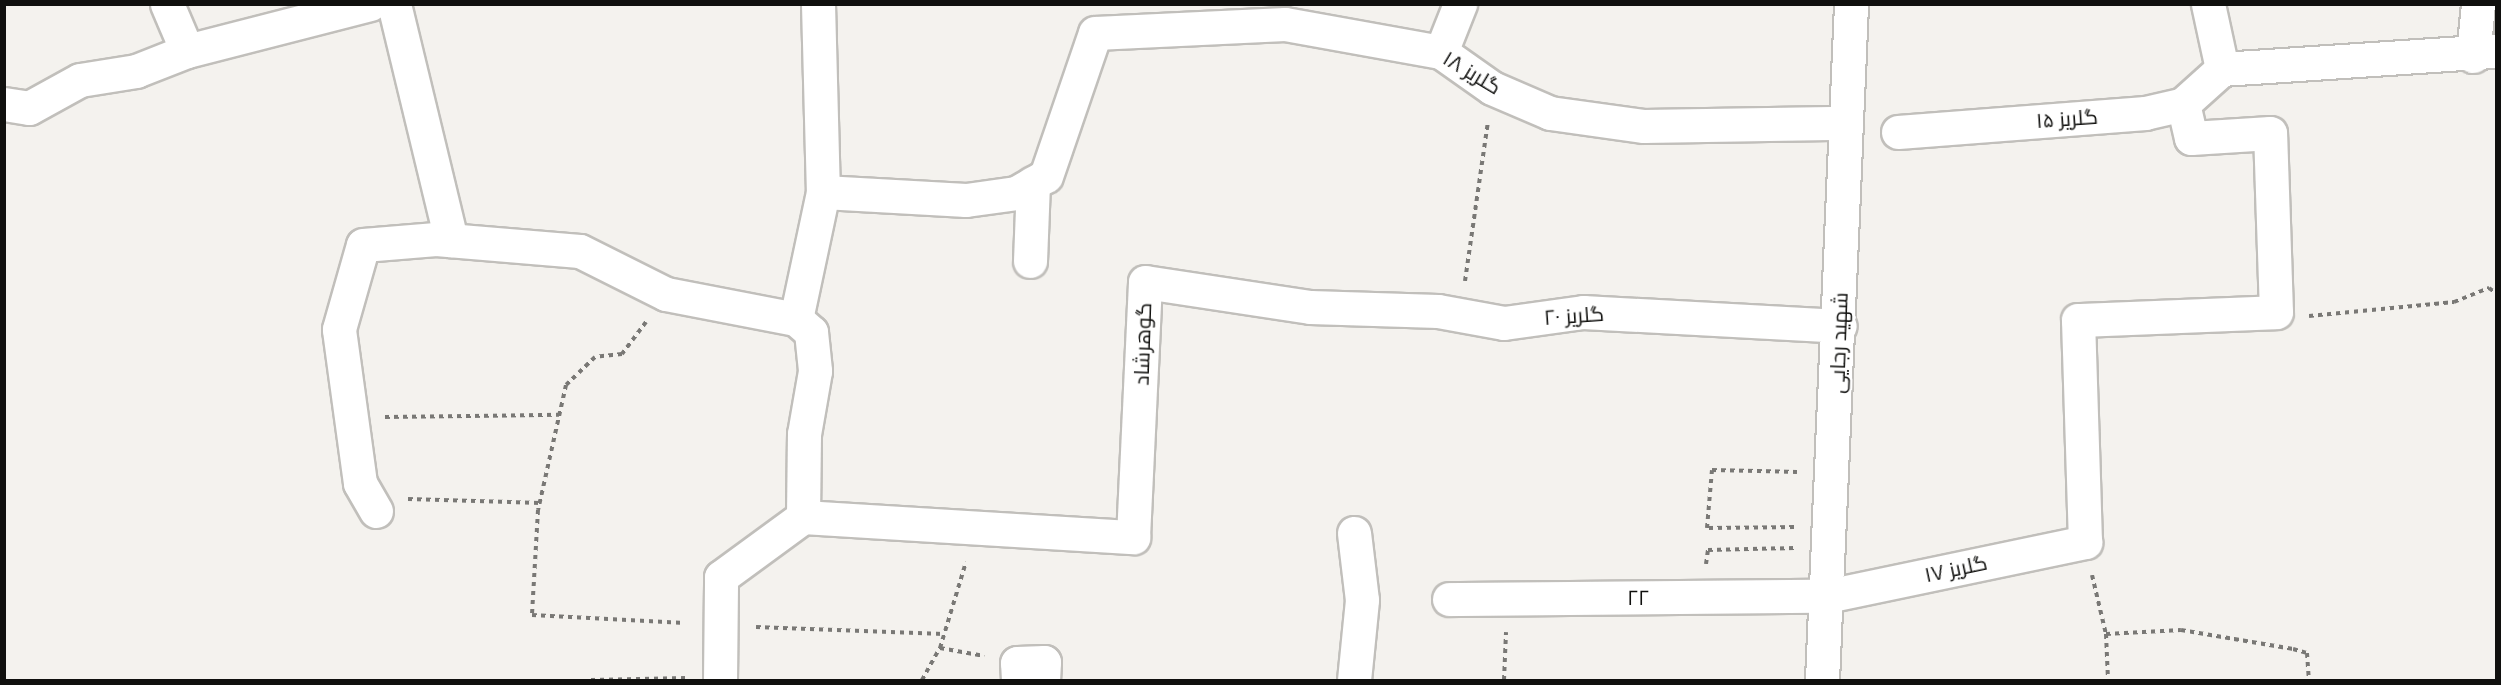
<!DOCTYPE html>
<html>
<head>
<meta charset="utf-8">
<style>
  body { margin:0 }
  #map { position:relative; width:2501px; height:685px; overflow:hidden; background:#f4f2ee; font-family:"Public Sans",Cairo,sans-serif }
  div>[style] { position:absolute }
  .path>* { height:4px; margin-top:-2px; transform-origin:0; background:repeating-linear-gradient(90deg,#797875 0 4.5px,transparent 0 9px) }
  .roads { filter:drop-shadow(2px 0 #c1bfbb) drop-shadow(-2px 0 #c1bfbb) drop-shadow(0 2px #c1bfbb) drop-shadow(0 -2px #c1bfbb) }
  .street>* { height:33px; margin:-16.5px; padding:0 16.5px; transform-origin:16.5px; border-radius:16.5px; background:#fff }
  .secondary>* { height:33px; margin:-16.5px; padding:0 16.5px; transform-origin:16.5px; border-radius:16.5px; background:#fff }
  span { translate:-50% -50%; white-space:nowrap; text-align:center; line-height:1.15; -webkit-text-stroke:4.5px #fff; paint-order:stroke }
  .street-label { font-size:21px; color:#10100e }
  .frame { position:absolute; inset:0; border:6px solid #10100e; pointer-events:none }
</style>
</head>
<body>
<div id="map">
  <div class="path">
    <div style="left:1465px;top:281px;width:161px;rotate:-81.8deg"></div>
    <div style="left:2309px;top:316px;width:146px;rotate:-5.5deg"></div>
    <div style="left:2454px;top:302px;width:38px;rotate:-22deg"></div>
    <div style="left:2489px;top:288px;width:9px;rotate:36deg"></div>
    <div style="left:646px;top:322px;width:40px;rotate:127deg"></div>
    <div style="left:622px;top:354px;width:27px;rotate:174deg"></div>
    <div style="left:595px;top:357px;width:40px;rotate:136deg"></div>
    <div style="left:566px;top:385px;width:128px;rotate:102.6deg"></div>
    <div style="left:538px;top:510px;width:105px;rotate:93.3deg"></div>
    <div style="left:532px;top:615px;width:153px;rotate:3deg"></div>
    <div style="left:385px;top:417px;width:174px;rotate:-0.7deg"></div>
    <div style="left:408px;top:499px;width:132px;rotate:1.7deg"></div>
    <div style="left:1794px;top:527px;width:87px;rotate:179.3deg"></div>
    <div style="left:1707px;top:528px;width:58px;rotate:-85.1deg"></div>
    <div style="left:1712px;top:470px;width:85px;rotate:1.3deg"></div>
    <div style="left:1706px;top:564px;width:14px;rotate:-82deg"></div>
    <div style="left:1708px;top:550px;width:86px;rotate:-1.3deg"></div>
    <div style="left:2092px;top:575px;width:61px;rotate:76.7deg"></div>
    <div style="left:2106px;top:634px;width:46px;rotate:87.5deg"></div>
    <div style="left:756px;top:627px;width:188px;rotate:2.1deg"></div>
    <div style="left:2106px;top:634px;width:75px;rotate:-3.1deg"></div>
    <div style="left:2181px;top:630px;width:114px;rotate:9.6deg"></div>
    <div style="left:2293px;top:649px;width:15px;rotate:16deg"></div>
    <div style="left:2307px;top:653px;width:27px;rotate:86deg"></div>
    <div style="left:940px;top:648px;width:90px;rotate:-73.2deg"></div>
    <div style="left:591px;top:680px;width:95px;rotate:-1.2deg"></div>
    <div style="left:922px;top:680px;width:37px;rotate:-61deg"></div>
    <div style="left:940px;top:648px;width:45px;rotate:10.3deg"></div>
    <div style="left:1504px;top:680px;width:48px;rotate:-87.6deg"></div>
  </div>
  <div class="roads">
    <div class="street">
      <div style="left:167px;top:4px;width:51px;rotate:66.9deg"></div>
      <div style="left:187px;top:51px;width:189px;rotate:-14.4deg"></div>
      <div style="left:394px;top:4px;width:243px;rotate:76.4deg"></div>
      <div style="left:818px;top:4px;width:188px;rotate:88.5deg"></div>
      <div style="left:2208px;top:4px;width:66px;rotate:77.8deg"></div>
      <div style="left:2222px;top:69px;width:275px;rotate:-3.8deg"></div>
      <div style="left:1441px;top:52px;width:52px;rotate:-68.4deg"></div>
      <div style="left:2473px;top:56px;width:52px;rotate:-84.5deg"></div>
      <div style="left:4px;top:104px;width:25px;rotate:9deg"></div>
      <div style="left:29px;top:108px;width:58px;rotate:-28.8deg"></div>
      <div style="left:80px;top:80px;width:57px;rotate:-9.1deg"></div>
      <div style="left:136px;top:71px;width:55px;rotate:-21.4deg"></div>
      <div style="left:1898px;top:132px;width:248px;rotate:-4.4deg"></div>
      <div style="left:2145px;top:113px;width:39px;rotate:-13deg"></div>
      <div style="left:2183px;top:104px;width:52px;rotate:-41.9deg"></div>
      <div style="left:1030px;top:261px;width:78px;rotate:-87.8deg"></div>
      <div style="left:796px;top:319px;width:130px;rotate:-78deg"></div>
      <div style="left:823px;top:192px;width:143px;rotate:3.2deg"></div>
      <div style="left:966px;top:200px;width:50px;rotate:-8deg"></div>
      <div style="left:1016px;top:193px;width:34px;rotate:-30deg"></div>
      <div style="left:1046px;top:176px;width:151px;rotate:-71.1deg"></div>
      <div style="left:1095px;top:33px;width:190px;rotate:-2.7deg"></div>
      <div style="left:1285px;top:24px;width:158px;rotate:10.2deg"></div>
      <div style="left:1441px;top:52px;width:62px;rotate:35.2deg"></div>
      <div style="left:1492px;top:88px;width:63px;rotate:23.3deg"></div>
      <div style="left:1550px;top:113px;width:95px;rotate:7.9deg"></div>
      <div style="left:1644px;top:126px;width:202px;rotate:-0.9deg"></div>
      <div style="left:376px;top:511px;width:32px;rotate:-120deg"></div>
      <div style="left:360px;top:483px;width:155px;rotate:-97.8deg"></div>
      <div style="left:339px;top:329px;width:87px;rotate:-74.1deg"></div>
      <div style="left:363px;top:245px;width:73px;rotate:-4.7deg"></div>
      <div style="left:436px;top:239px;width:144px;rotate:4.8deg"></div>
      <div style="left:580px;top:251px;width:96px;rotate:26.6deg"></div>
      <div style="left:666px;top:294px;width:132px;rotate:10.9deg"></div>
      <div style="left:796px;top:319px;width:20px;rotate:41deg"></div>
      <div style="left:811px;top:332px;width:39px;rotate:84deg"></div>
      <div style="left:815px;top:371px;width:64px;rotate:99.9deg"></div>
      <div style="left:804px;top:434px;width:83px;rotate:90.7deg"></div>
      <div style="left:1354px;top:533px;width:67px;rotate:83.2deg"></div>
      <div style="left:1362px;top:600px;width:80px;rotate:95.7deg"></div>
      <div style="left:1449px;top:599px;width:378px;rotate:-0.5deg"></div>
      <div style="left:1827px;top:596px;width:264px;rotate:-11.8deg"></div>
      <div style="left:2085px;top:542px;width:222px;rotate:-91.8deg"></div>
      <div style="left:2078px;top:320px;width:198px;rotate:-2.3deg"></div>
      <div style="left:2276px;top:312px;width:179px;rotate:-91.9deg"></div>
      <div style="left:2270px;top:133px;width:79px;rotate:176.4deg"></div>
      <div style="left:2191px;top:138px;width:35px;rotate:-103deg"></div>
      <div style="left:720px;top:680px;width:103px;rotate:-89.4deg"></div>
      <div style="left:721px;top:577px;width:102px;rotate:-36.2deg"></div>
      <div style="left:803px;top:517px;width:331px;rotate:3.5deg"></div>
      <div style="left:1133px;top:537px;width:255px;rotate:-87.3deg"></div>
      <div style="left:1145px;top:282px;width:167px;rotate:8.6deg"></div>
      <div style="left:1310px;top:307px;width:128px;rotate:1.8deg"></div>
      <div style="left:1438px;top:311px;width:67px;rotate:10.3deg"></div>
      <div style="left:1504px;top:323px;width:80px;rotate:-7.9deg"></div>
      <div style="left:1583px;top:312px;width:257px;rotate:3.1deg"></div>
      <div style="left:1018px;top:680px;width:17px;rotate:-93deg"></div>
      <div style="left:1017px;top:663px;width:27px;rotate:-2deg"></div>
      <div style="left:1044px;top:662px;width:18px;rotate:93deg"></div>
    </div>
    <div class="secondary">
      <div style="left:1822px;top:680px;width:677px;rotate:-87.54deg"></div>
    </div>
  </div>
  <div class="street-label">
    <span style="left:1472px;top:73px;rotate:31deg">گلریز ۱۸</span>
    <span style="left:2067px;top:119px;rotate:-4deg">گلریز ۱۵</span>
    <span style="left:1574px;top:316px;rotate:-4deg">گلریز ۲۰</span>
    <span style="left:1839px;top:343px;rotate:-88deg">شهید رجایی</span>
    <span style="left:1143px;top:344px;rotate:-88deg">گوهرشاد</span>
    <span style="left:1956px;top:569px;rotate:-12deg">گلریز ۱۷</span>
    <span style="left:1638px;top:598px">۲۲</span>
  </div>
  <div class="frame"></div>
</div>
</body>
</html>
